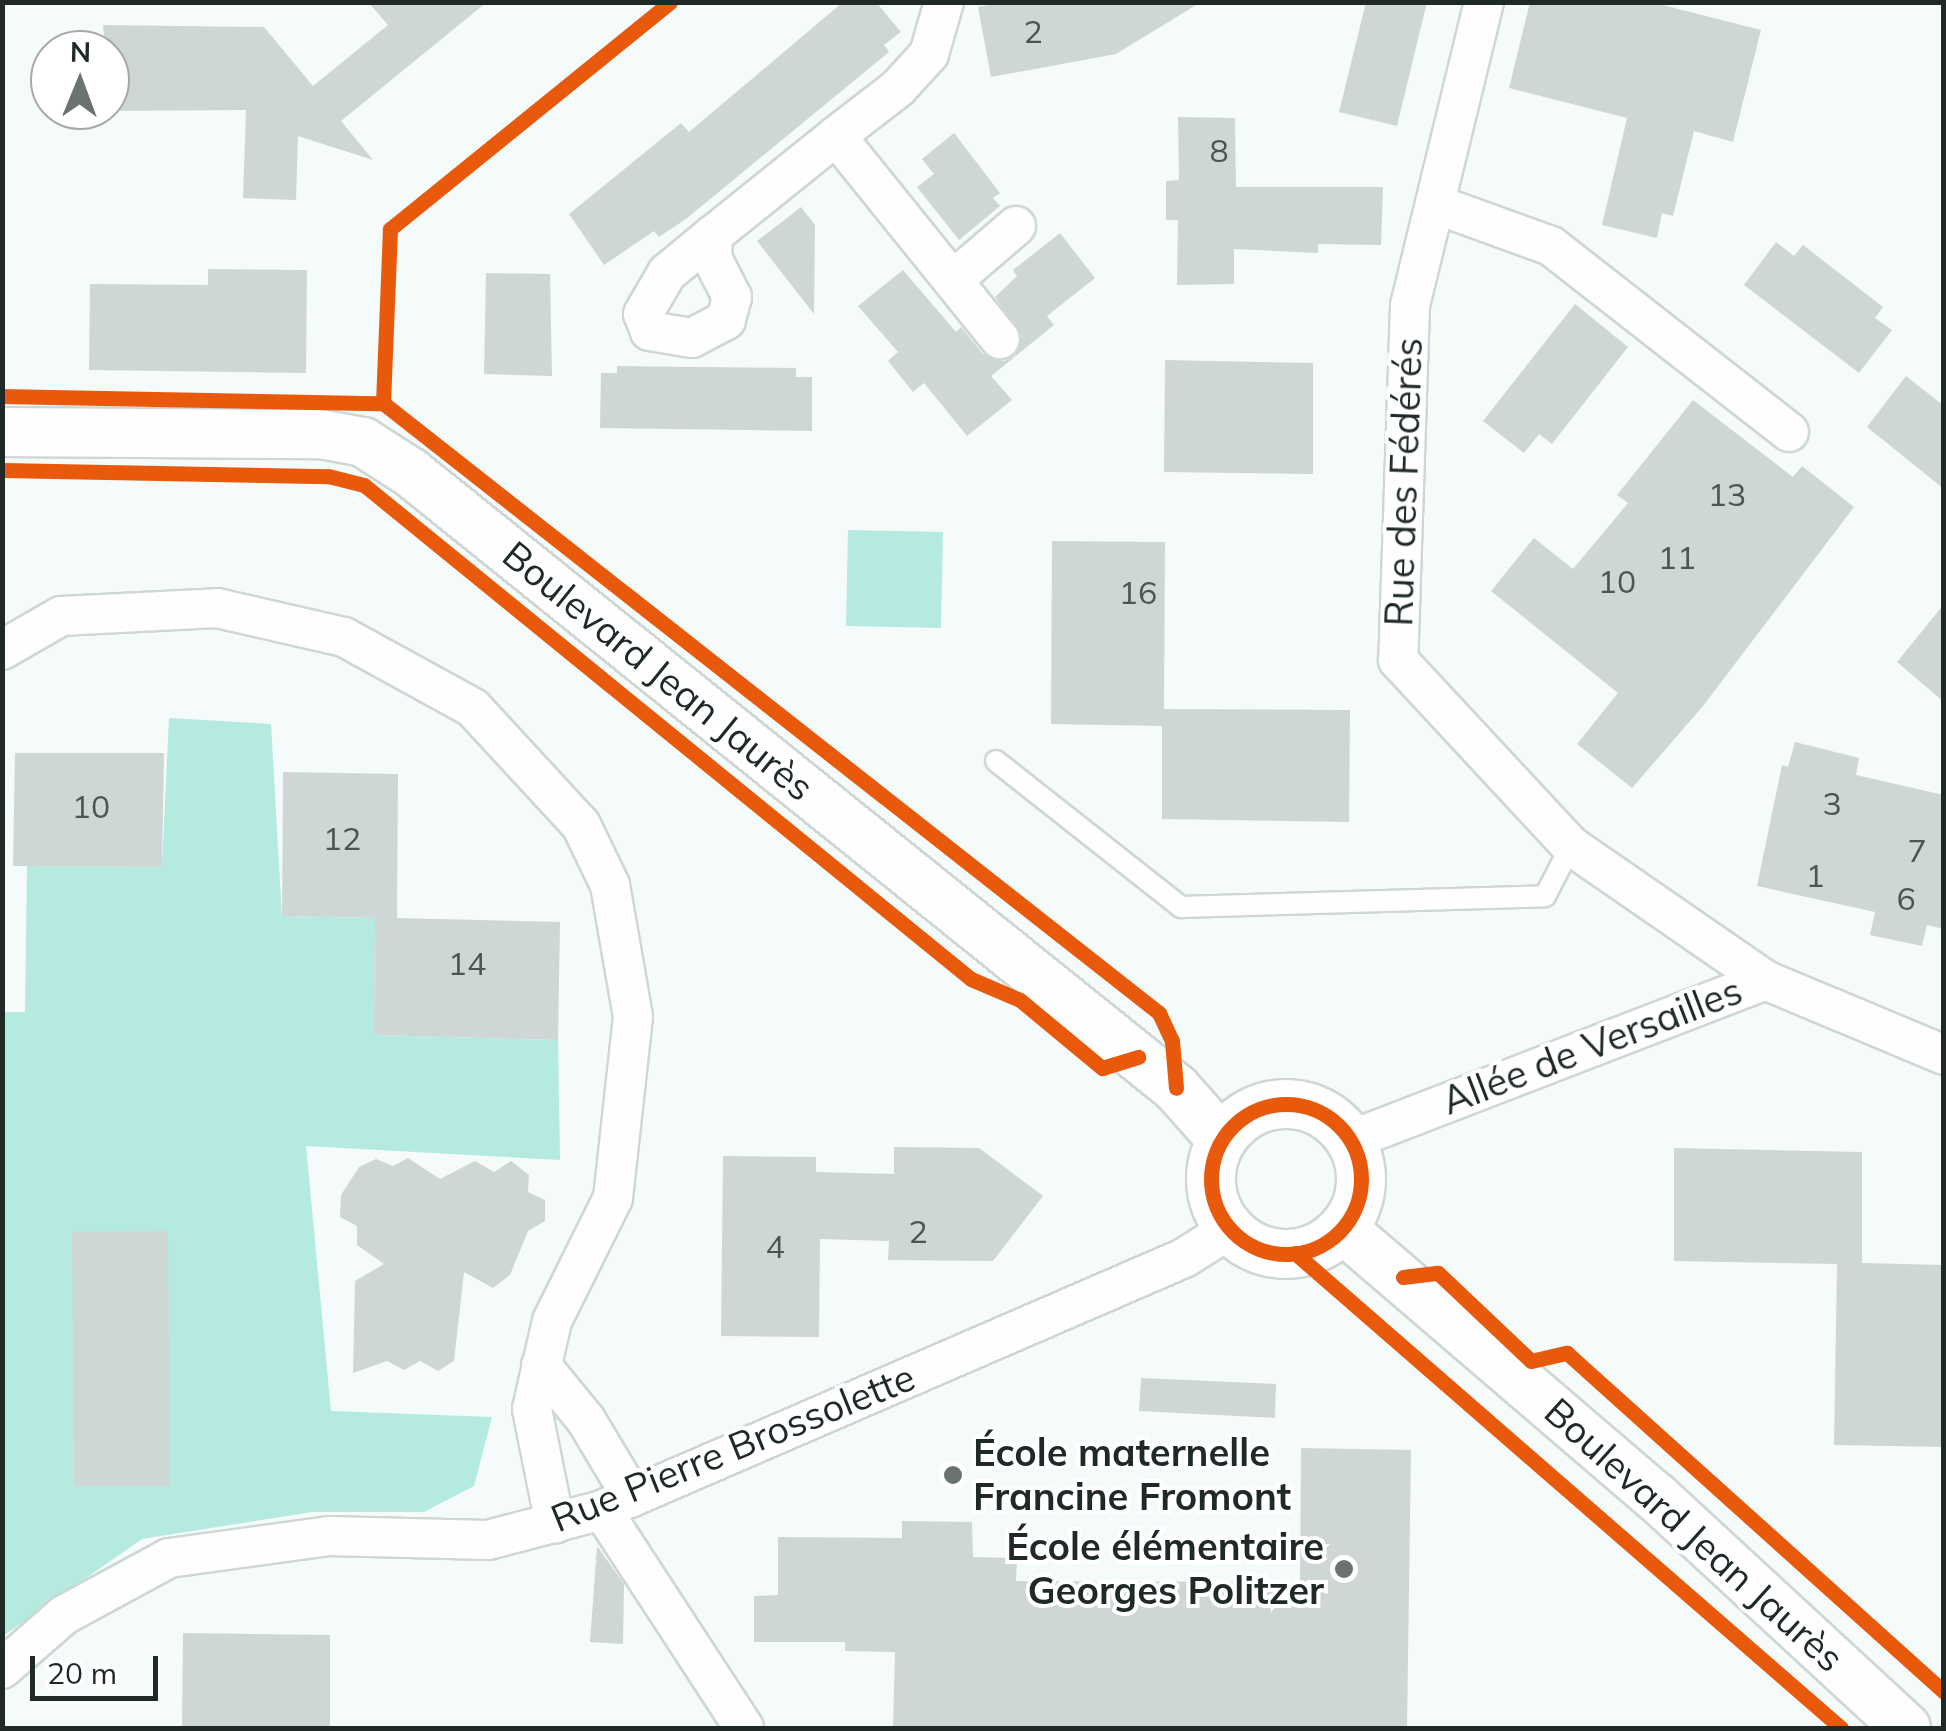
<!DOCTYPE html>
<html>
<head>
<meta charset="utf-8">
<style>
  body { margin:0 }
  #map { position:relative; width:1946px; height:1731px; overflow:hidden; background:#f5fbfa; font-family:Mulish,sans-serif }
  div>[style] { position:absolute }
  .green>* { inset:0; background:#b5eae0 }
  .building>* { inset:0; background:#ced7d5 }
  .roads { filter:drop-shadow(2px 0 #ced7d5) drop-shadow(-2px 0 #ced7d5) drop-shadow(0 2px #ced7d5) drop-shadow(0 -2px #ced7d5) }
  .service>* { height:20px; margin:-10px; padding:0 10px; transform-origin:10px; border-radius:10px; background:#fefefe }
  .minor>* { height:38px; margin:-19px; padding:0 19px; transform-origin:19px; border-radius:19px; background:#fefefe }
  .tertiary>* { height:48px; margin:-24px; padding:0 24px; transform-origin:24px; border-radius:24px; background:#fefefe }
  .tertiary>.ring { margin:-24px; padding:0; box-sizing:content-box; background:none; border:48px solid #fefefe; border-radius:50% }
  .cycleway>* { height:15px; margin:-7.5px; padding:0 7.5px; transform-origin:7.5px; border-radius:7.5px; background:#e8590c }
  .cycleway>.ring { margin:-7.5px; padding:0; box-sizing:content-box; background:none; border:15px solid #e8590c; border-radius:50% }
  .dots>* { width:28px; height:28px; translate:-50% -50%; box-sizing:border-box; border:5px solid #fff; border-radius:50% }
  span { translate:-50% -50%; white-space:nowrap; text-align:center; line-height:1.15; -webkit-text-stroke:8px #fff; paint-order:stroke }
  .number-label { font-size:32px; color:#4b5553 }
  .number-label span { -webkit-text-stroke-width:0 }
  .street-label { font-size:38px; color:#1f2a28 }
  .poi-label { font-size:38px; color:#1f2a28; font-weight:700 }
  .left { translate:0 -50%; text-align:left }
  .right { translate:-100% -50%; text-align:right }
  .frame { position:absolute; inset:0; border:5px solid #1f2a28; pointer-events:none }
  .north { position:absolute; left:30px; top:30px; width:100px; height:100px; box-sizing:border-box; background:#fff; border:2px solid #a5aaa9; border-radius:50%; rotate:1deg; font-size:28px; font-weight:700; line-height:40px; text-align:center; color:#1f2a28 }
  .north::after { content:''; display:block; margin:auto; width:35px; height:45px; background:#6a7372; clip-path:polygon(50% 0,100% 100%,50% 72%,0 100%) }
  .scale { position:absolute; left:30px; top:1656px; width:128px; height:45px; box-sizing:border-box; border:5px solid #1f2a28; border-top:0; padding-left:12px; font-size:30px; line-height:35px; white-space:nowrap; color:#1f2a28; -webkit-text-stroke:8px #fff; paint-order:stroke }
</style>
</head>
<body>
<div id="map">
  <div class="green">
    <div style="clip-path:polygon(848px 530px,943px 532px,941px 628px,846px 626px)"></div>
    <div style="clip-path:polygon(169px 718px,271px 724px,282px 916px,375px 918px,374px 1035px,558px 1040px,560px 1160px,306px 1146px,331px 1411px,492px 1417px,474px 1486px,424px 1512px,312px 1512px,142px 1539px,3px 1636px,2px 1012px,25px 1012px,27px 866px,162px 867px)"></div>
  </div>
  <div class="building">
    <div style="clip-path:polygon(368px 2px,487px 2px,341px 121px,373px 160px,298px 136px,296px 200px,243px 198px,246px 110px,102px 111px,110px 110px,103px 25px,264px 27px,313px 86px,388px 25px)"></div>
    <div style="clip-path:polygon(843px 2px,876px 2px,901px 32px,884px 45px,889px 52px,686px 219px,659px 237px,654px 231px,604px 265px,569px 214px,681px 123px,689px 132px)"></div>
    <div style="clip-path:polygon(1004px 2px,1201px 2px,1116px 54px,991px 77px,978px 7px)"></div>
    <div style="clip-path:polygon(1366px 2px,1427px 2px,1397px 126px,1339px 112px)"></div>
    <div style="clip-path:polygon(1530px 2px,1651px 2px,1761px 30px,1733px 142px,1694px 131px,1673px 216px,1662px 213px,1657px 238px,1602px 225px,1627px 118px,1509px 88px)"></div>
    <div style="clip-path:polygon(1178px 117px,1235px 118px,1236px 187px,1383px 187px,1381px 245px,1318px 244px,1318px 253px,1234px 249px,1234px 284px,1177px 285px,1178px 220px,1166px 220px,1166px 181px,1179px 180px)"></div>
    <div style="clip-path:polygon(954px 133px,1000px 193px,993px 198px,1000px 206px,959px 240px,917px 187px,934px 174px,922px 159px)"></div>
    <div style="clip-path:polygon(801px 207px,815px 225px,814px 314px,757px 241px)"></div>
    <div style="clip-path:polygon(1060px 233px,1095px 278px,1047px 316px,1054px 325px,991px 376px,1012px 400px,967px 436px,924px 383px,913px 392px,888px 361px,898px 352px,858px 306px,903px 270px,956px 332px,961px 327px,983px 354px,1004px 361px,1015px 356px,1022px 336px,995px 297px,1017px 276px,1013px 270px)"></div>
    <div style="clip-path:polygon(1776px 242px,1794px 256px,1803px 245px,1883px 307px,1875px 318px,1892px 330px,1859px 373px,1744px 285px)"></div>
    <div style="clip-path:polygon(208px 269px,307px 270px,306px 373px,89px 370px,90px 284px,208px 285px)"></div>
    <div style="clip-path:polygon(486px 273px,550px 274px,552px 376px,484px 374px)"></div>
    <div style="clip-path:polygon(1575px 304px,1628px 347px,1552px 444px,1539px 434px,1524px 453px,1483px 421px)"></div>
    <div style="clip-path:polygon(1165px 360px,1313px 363px,1313px 474px,1164px 472px)"></div>
    <div style="clip-path:polygon(617px 366px,796px 368px,796px 377px,812px 377px,812px 431px,600px 428px,601px 373px,617px 373px)"></div>
    <div style="clip-path:polygon(1906px 376px,1944px 406px,1944px 489px,1867px 427px)"></div>
    <div style="clip-path:polygon(1693px 400px,1793px 477px,1802px 466px,1854px 507px,1703px 706px,1632px 788px,1577px 744px,1618px 693px,1491px 591px,1534px 538px,1573px 569px,1628px 503px,1617px 495px)"></div>
    <div style="clip-path:polygon(1052px 541px,1165px 542px,1164px 709px,1350px 710px,1349px 822px,1162px 819px,1162px 726px,1051px 724px)"></div>
    <div style="clip-path:polygon(1944px 604px,1944px 702px,1897px 662px)"></div>
    <div style="clip-path:polygon(1795px 742px,1859px 758px,1856px 775px,1944px 795px,1944px 929px,1927px 925px,1922px 946px,1870px 935px,1875px 912px,1757px 886px,1782px 765px,1788px 767px)"></div>
    <div style="clip-path:polygon(15px 753px,164px 753px,162px 867px,13px 866px)"></div>
    <div style="clip-path:polygon(283px 772px,398px 774px,397px 918px,560px 922px,558px 1040px,374px 1035px,375px 918px,282px 916px)"></div>
    <div style="clip-path:polygon(894px 1147px,979px 1148px,1043px 1196px,993px 1261px,888px 1260px,889px 1241px,820px 1239px,819px 1337px,721px 1336px,723px 1156px,816px 1157px,816px 1172px,894px 1174px)"></div>
    <div style="clip-path:polygon(1674px 1148px,1862px 1152px,1862px 1263px,1944px 1265px,1944px 1447px,1834px 1445px,1837px 1264px,1674px 1261px)"></div>
    <div style="clip-path:polygon(408px 1158px,440px 1179px,475px 1161px,494px 1172px,511px 1161px,529px 1175px,528px 1192px,545px 1200px,545px 1221px,528px 1231px,510px 1275px,493px 1288px,464px 1272px,454px 1361px,438px 1371px,420px 1361px,404px 1370px,387px 1361px,353px 1373px,355px 1281px,384px 1264px,357px 1245px,357px 1226px,340px 1217px,341px 1195px,359px 1167px,376px 1159px,393px 1166px)"></div>
    <div style="clip-path:polygon(168px 1231px,170px 1486px,74px 1486px,72px 1232px)"></div>
    <div style="clip-path:polygon(1141px 1378px,1276px 1384px,1275px 1418px,1139px 1411px)"></div>
    <div style="clip-path:polygon(1301px 1448px,1411px 1450px,1407px 1728px,893px 1728px,895px 1652px,845px 1651px,845px 1642px,754px 1642px,754px 1596px,778px 1595px,778px 1537px,902px 1538px,902px 1521px,972px 1522px,973px 1557px,1017px 1558px,1016px 1581px,1300px 1582px)"></div>
    <div style="clip-path:polygon(597px 1546px,624px 1584px,623px 1644px,590px 1642px)"></div>
    <div style="clip-path:polygon(183px 1633px,330px 1635px,330px 1728px,182px 1728px)"></div>
  </div>
  <div class="roads">
    <div class="service">
      <div style="left:996px;top:761px;width:236px;rotate:38.3deg"></div>
      <div style="left:1181px;top:907px;width:364px;rotate:-1.7deg"></div>
      <div style="left:1545px;top:896px;width:56px;rotate:-62.5deg"></div>
    </div>
    <div class="minor">
      <div style="left:1484px;top:2px;width:313px;rotate:103.7deg"></div>
      <div style="left:1410px;top:306px;width:354px;rotate:91.9deg"></div>
      <div style="left:1398px;top:660px;width:254px;rotate:47.1deg"></div>
      <div style="left:1571px;top:846px;width:236px;rotate:34.6deg"></div>
      <div style="left:1765px;top:980px;width:194px;rotate:22.7deg"></div>
      <div style="left:836px;top:136px;width:261px;rotate:51.1deg"></div>
      <div style="left:1435px;top:204px;width:123px;rotate:19.9deg"></div>
      <div style="left:1551px;top:246px;width:302px;rotate:38deg"></div>
      <div style="left:713px;top:235px;width:23px;rotate:92deg"></div>
      <div style="left:712px;top:258px;width:44px;rotate:62.9deg"></div>
      <div style="left:732px;top:297px;width:24px;rotate:105deg"></div>
      <div style="left:726px;top:320px;width:38px;rotate:152deg"></div>
      <div style="left:692px;top:338px;width:43px;rotate:-170.5deg"></div>
      <div style="left:650px;top:331px;width:18px;rotate:-112deg"></div>
      <div style="left:643px;top:314px;width:48px;rotate:-59.7deg"></div>
      <div style="left:667px;top:273px;width:60px;rotate:-39.6deg"></div>
      <div style="left:713px;top:235px;width:158px;rotate:-38.8deg"></div>
      <div style="left:836px;top:136px;width:78px;rotate:-37.7deg"></div>
      <div style="left:898px;top:88px;width:46px;rotate:-47.6deg"></div>
      <div style="left:929px;top:54px;width:54px;rotate:-73.9deg"></div>
      <div style="left:953px;top:280px;width:83px;rotate:-40.6deg"></div>
      <div style="left:2px;top:650px;width:68px;rotate:-30deg"></div>
      <div style="left:61px;top:616px;width:156px;rotate:-2.9deg"></div>
      <div style="left:217px;top:608px;width:130px;rotate:12.9deg"></div>
      <div style="left:344px;top:637px;width:147px;rotate:28.8deg"></div>
      <div style="left:473px;top:708px;width:159px;rotate:47.3deg"></div>
      <div style="left:581px;top:825px;width:67px;rotate:64.2deg"></div>
      <div style="left:610px;top:885px;width:134px;rotate:80.1deg"></div>
      <div style="left:633px;top:1017px;width:182px;rotate:96.3deg"></div>
      <div style="left:613px;top:1198px;width:137px;rotate:116.4deg"></div>
      <div style="left:552px;top:1321px;width:90px;rotate:102.8deg"></div>
      <div style="left:532px;top:1409px;width:117px;rotate:78.7deg"></div>
      <div style="left:1351px;top:1140px;width:444px;rotate:-21.1deg"></div>
      <div style="left:541px;top:1365px;width:71px;rotate:50.7deg"></div>
      <div style="left:586px;top:1420px;width:90px;rotate:59.1deg"></div>
      <div style="left:602px;top:1510px;width:260px;rotate:56.9deg"></div>
      <div style="left:2px;top:1669px;width:82px;rotate:-41.1deg"></div>
      <div style="left:64px;top:1615px;width:119px;rotate:-28.5deg"></div>
      <div style="left:169px;top:1558px;width:162px;rotate:-7.8deg"></div>
      <div style="left:329px;top:1536px;width:159px;rotate:1.4deg"></div>
      <div style="left:488px;top:1540px;width:118px;rotate:-14.7deg"></div>
      <div style="left:602px;top:1510px;width:634px;rotate:-23.41deg"></div>
      <div style="left:1184px;top:1258px;width:54px;rotate:-32.2deg"></div>
    </div>
    <div class="tertiary">
      <div style="left:2px;top:432px;width:318px;rotate:0.4deg"></div>
      <div style="left:320px;top:434px;width:44px;rotate:10.5deg"></div>
      <div style="left:363px;top:442px;width:56px;rotate:32.6deg"></div>
      <div style="left:410px;top:472px;width:983px;rotate:38.81deg"></div>
      <div style="left:1176px;top:1088px;width:69px;rotate:48.5deg"></div>
      <div class="ring" style="left:1211px;top:1104px;width:102px;height:102px"></div>
      <div style="left:1343px;top:1229px;width:412px;rotate:40.6deg"></div>
      <div style="left:1656px;top:1497px;width:340px;rotate:42.7deg"></div>
    </div>
  </div>
  <div class="cycleway">
    <div style="left:2px;top:396px;width:381px;rotate:1.1deg"></div>
    <div style="left:383px;top:403px;width:987px;rotate:38.17deg"></div>
    <div style="left:1159px;top:1013px;width:31px;rotate:65deg"></div>
    <div style="left:1172px;top:1041px;width:47px;rotate:85.1deg"></div>
    <div style="left:383px;top:403px;width:174px;rotate:-87.7deg"></div>
    <div style="left:390px;top:229px;width:360px;rotate:-39deg"></div>
    <div style="left:2px;top:470px;width:326px;rotate:1.1deg"></div>
    <div style="left:328px;top:476px;width:37px;rotate:14deg"></div>
    <div style="left:364px;top:485px;width:783px;rotate:39.14deg"></div>
    <div style="left:971px;top:979px;width:53px;rotate:23.2deg"></div>
    <div style="left:1020px;top:1000px;width:107px;rotate:39.7deg"></div>
    <div style="left:1102px;top:1068px;width:38px;rotate:-17deg"></div>
    <div class="ring" style="left:1211px;top:1104px;width:135px;height:135px"></div>
    <div style="left:1295px;top:1253px;width:724px;rotate:41.02deg"></div>
    <div style="left:1403px;top:1277px;width:35px;rotate:-7deg"></div>
    <div style="left:1438px;top:1273px;width:128px;rotate:43.4deg"></div>
    <div style="left:1531px;top:1361px;width:37px;rotate:-13deg"></div>
    <div style="left:1567px;top:1353px;width:507px;rotate:41.96deg"></div>
  </div>
  <div class="dots">
    <div style="left:953px;top:1475px;background:#6a7372"></div>
    <div style="left:1344px;top:1569px;background:#6a7372"></div>
  </div>
  <div class="number-label">
    <span style="left:1033px;top:31px">2</span>
    <span style="left:1219px;top:150px">8</span>
    <span style="left:1727px;top:494px">13</span>
    <span style="left:1677px;top:557px">11</span>
    <span style="left:1617px;top:581px">10</span>
    <span style="left:1138px;top:592px">16</span>
    <span style="left:1832px;top:803px">3</span>
    <span style="left:91px;top:806px">10</span>
    <span style="left:342px;top:838px">12</span>
    <span style="left:1917px;top:850px">7</span>
    <span style="left:1815px;top:875px">1</span>
    <span style="left:1906px;top:898px">6</span>
    <span style="left:467px;top:963px">14</span>
    <span style="left:918px;top:1231px">2</span>
    <span style="left:775px;top:1246px">4</span>
  </div>
  <div class="street-label">
    <span style="left:1404px;top:482px;rotate:-88deg">Rue des Fédérés</span>
    <span style="left:658px;top:671px;rotate:39deg">Boulevard Jean Jaurès</span>
    <span style="left:1592px;top:1046px;rotate:-21deg">Allée de Versailles</span>
    <span style="left:733px;top:1448px;rotate:-22deg">Rue Pierre Brossolette</span>
    <span style="left:1694px;top:1535px;rotate:42deg">Boulevard Jean Jaurès</span>
  </div>
  <div class="poi-label">
    <span class="left" style="left:973px;top:1475px">École maternelle<br>Francine Fromont</span>
    <span class="right" style="left:1324px;top:1569px">École élémentaire<br>Georges Politzer</span>
  </div>
  <div class="frame"></div>
  <div class="north">N</div>
  <div class="scale">20 m</div>
</div>
</body>
</html>
